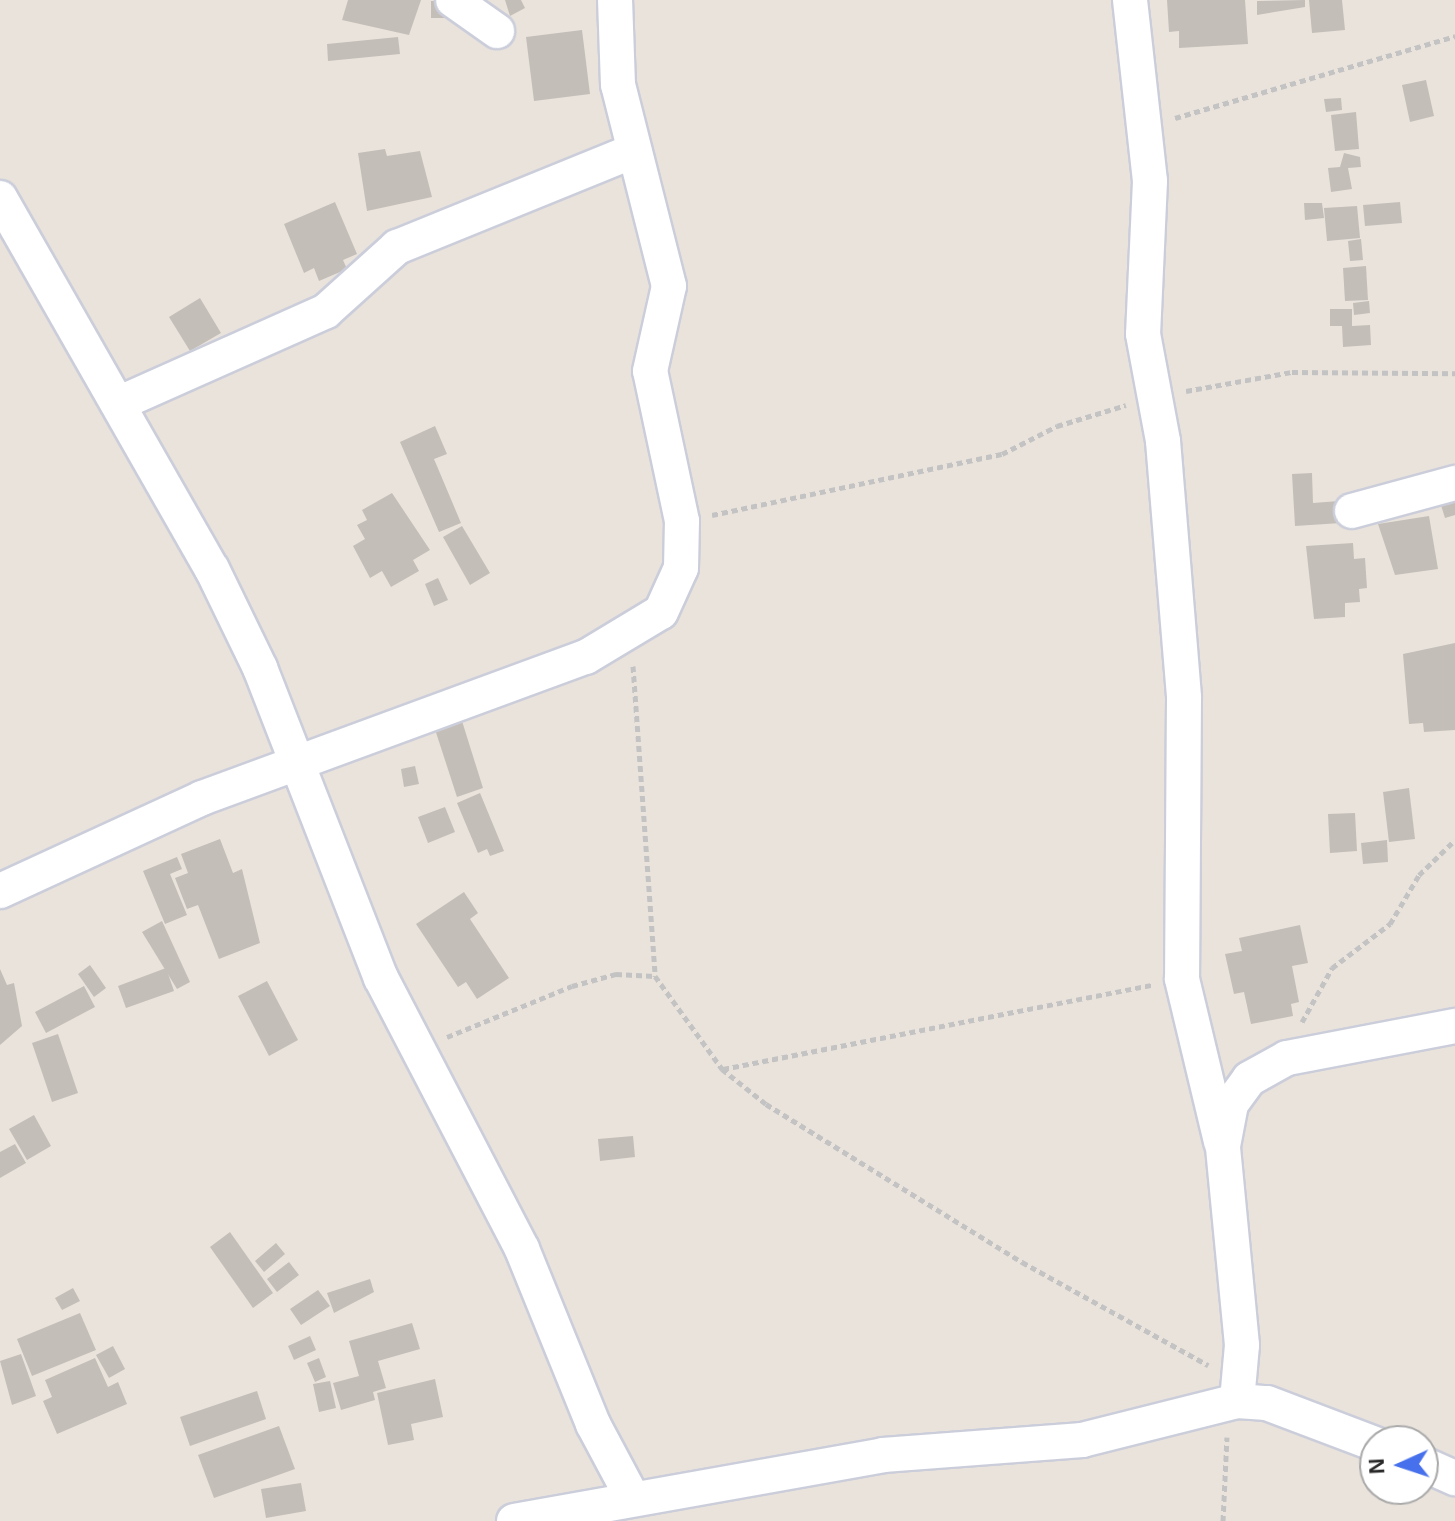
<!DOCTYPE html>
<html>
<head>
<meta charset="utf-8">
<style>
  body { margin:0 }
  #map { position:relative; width:1455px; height:1521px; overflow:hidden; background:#eae3dc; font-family:Arial,sans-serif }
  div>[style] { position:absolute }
  .building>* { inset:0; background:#c3beb8 }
  .path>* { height:5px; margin-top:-2.5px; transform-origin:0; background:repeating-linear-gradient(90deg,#c3c3c3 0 6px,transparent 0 10px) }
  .roads { filter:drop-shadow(2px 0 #cbceda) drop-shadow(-2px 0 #cbceda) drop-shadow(0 2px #cbceda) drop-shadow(0 -2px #cbceda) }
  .minor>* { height:34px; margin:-17px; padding:0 17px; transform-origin:17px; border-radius:17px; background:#fff }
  span { translate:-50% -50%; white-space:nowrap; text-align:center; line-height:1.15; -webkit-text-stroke:8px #fff; paint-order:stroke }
  .north { position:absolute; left:1359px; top:1425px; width:80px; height:80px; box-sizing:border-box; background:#fff; border:2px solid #a9a9a9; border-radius:50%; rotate:267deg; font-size:22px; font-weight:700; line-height:32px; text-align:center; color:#292929 }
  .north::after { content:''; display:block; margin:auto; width:28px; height:36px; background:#4770ec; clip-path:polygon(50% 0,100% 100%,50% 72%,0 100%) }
</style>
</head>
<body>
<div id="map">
  <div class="building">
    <div style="clip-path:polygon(348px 0,421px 0,409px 35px,342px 20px)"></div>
    <div style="clip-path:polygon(505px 0,521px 0,525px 8px,510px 16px)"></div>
    <div style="clip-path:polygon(1167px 0,1245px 0,1248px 44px,1179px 48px,1179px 31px,1169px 32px)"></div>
    <div style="clip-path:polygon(1305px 0,1305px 7px,1257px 15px,1257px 1px)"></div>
    <div style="clip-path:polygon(1309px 0,1342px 0,1345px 30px,1312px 33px)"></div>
    <div style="clip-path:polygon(431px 1px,445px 1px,445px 18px,431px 18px)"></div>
    <div style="clip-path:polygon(582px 30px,590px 94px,534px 101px,526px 37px)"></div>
    <div style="clip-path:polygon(398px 37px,400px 54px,328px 61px,327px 44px)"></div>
    <div style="clip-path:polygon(1426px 80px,1434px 116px,1410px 122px,1402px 85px)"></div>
    <div style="clip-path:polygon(1341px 98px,1342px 110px,1326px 112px,1324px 99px)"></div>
    <div style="clip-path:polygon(1356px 112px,1359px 149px,1335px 151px,1331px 115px)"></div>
    <div style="clip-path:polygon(385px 149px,387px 156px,420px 151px,432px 197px,367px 211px,358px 153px)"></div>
    <div style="clip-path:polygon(1344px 153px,1360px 157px,1361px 167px,1348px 168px,1352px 189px,1331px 192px,1328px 168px,1340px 167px)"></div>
    <div style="clip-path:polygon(335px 202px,357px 254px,343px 260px,347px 269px,319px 281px,314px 268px,304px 273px,284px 224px)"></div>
    <div style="clip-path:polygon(1400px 202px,1402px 223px,1365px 226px,1363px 205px)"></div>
    <div style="clip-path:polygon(1304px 203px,1322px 203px,1324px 218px,1305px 220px)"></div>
    <div style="clip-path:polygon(1357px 206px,1360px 238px,1327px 241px,1324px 208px)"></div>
    <div style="clip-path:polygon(1361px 239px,1363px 260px,1350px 261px,1348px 241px)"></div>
    <div style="clip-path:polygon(1366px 266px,1368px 300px,1345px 301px,1343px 268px)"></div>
    <div style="clip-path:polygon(200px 298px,221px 333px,190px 351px,169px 317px)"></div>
    <div style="clip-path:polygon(1369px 301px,1370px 313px,1354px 315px,1353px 303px)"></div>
    <div style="clip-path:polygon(1330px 309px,1352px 309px,1352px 326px,1370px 325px,1371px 345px,1343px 347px,1342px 326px,1330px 326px)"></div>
    <div style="clip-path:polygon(435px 426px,447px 454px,434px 459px,461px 523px,439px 532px,400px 442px)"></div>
    <div style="clip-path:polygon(1312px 473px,1313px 503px,1339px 501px,1341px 523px,1295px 526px,1292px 474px)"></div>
    <div style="clip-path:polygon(392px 493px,430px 550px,413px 560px,419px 571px,391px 587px,382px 571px,370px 578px,353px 546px,365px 539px,357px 525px,367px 520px,362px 510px)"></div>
    <div style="clip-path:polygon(1455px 494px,1455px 515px,1445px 518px,1439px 499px)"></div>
    <div style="clip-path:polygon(1429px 516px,1438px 569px,1395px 575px,1378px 524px)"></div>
    <div style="clip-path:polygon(462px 526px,490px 573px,470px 585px,443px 537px)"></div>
    <div style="clip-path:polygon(1353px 543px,1354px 559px,1365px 558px,1367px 588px,1359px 589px,1360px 602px,1345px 603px,1345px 617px,1314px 619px,1306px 546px)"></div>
    <div style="clip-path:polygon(438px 578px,448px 600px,434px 606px,425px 584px)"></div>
    <div style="clip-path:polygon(1455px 643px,1455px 730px,1424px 732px,1423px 723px,1409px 724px,1403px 654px)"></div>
    <div style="clip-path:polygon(457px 705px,483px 788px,457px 797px,430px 714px)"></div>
    <div style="clip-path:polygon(415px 766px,419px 784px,404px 787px,401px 769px)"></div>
    <div style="clip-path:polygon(1409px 788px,1415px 839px,1389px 842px,1383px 792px)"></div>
    <div style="clip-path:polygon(480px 793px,504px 851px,490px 856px,487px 849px,478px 853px,457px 803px)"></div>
    <div style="clip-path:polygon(445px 807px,455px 832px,428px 843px,418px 817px)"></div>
    <div style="clip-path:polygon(1355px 813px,1357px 851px,1330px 853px,1328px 814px)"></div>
    <div style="clip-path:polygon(220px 839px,233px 873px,242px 869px,260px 943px,219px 959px,198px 905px,187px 909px,175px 878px,188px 873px,181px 854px)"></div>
    <div style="clip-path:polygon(1387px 840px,1388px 862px,1363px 864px,1361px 843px)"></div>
    <div style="clip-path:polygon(177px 857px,182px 869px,170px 874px,187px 915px,165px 924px,143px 871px)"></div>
    <div style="clip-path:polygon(464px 892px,478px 913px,470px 919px,509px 978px,477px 999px,466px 982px,458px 987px,416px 924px)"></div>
    <div style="clip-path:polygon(162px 921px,190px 982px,177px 989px,142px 932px)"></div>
    <div style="clip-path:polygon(1300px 925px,1308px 963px,1292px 966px,1299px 1002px,1291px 1004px,1293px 1016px,1251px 1024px,1244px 992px,1234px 994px,1225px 954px,1242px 951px,1239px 938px)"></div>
    <div style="clip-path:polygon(90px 965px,106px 988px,94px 997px,78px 974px)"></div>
    <div style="clip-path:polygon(166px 968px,174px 991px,126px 1008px,118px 986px)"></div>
    <div style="clip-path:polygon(0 969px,7px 985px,14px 983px,22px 1026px,0 1045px)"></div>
    <div style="clip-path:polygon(267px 981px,298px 1040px,269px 1056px,238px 996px)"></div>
    <div style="clip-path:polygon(84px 986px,95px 1007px,46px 1033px,35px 1012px)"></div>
    <div style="clip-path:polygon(58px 1034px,78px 1093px,52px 1102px,32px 1043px)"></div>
    <div style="clip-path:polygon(34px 1115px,51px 1146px,27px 1160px,9px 1129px)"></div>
    <div style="clip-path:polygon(633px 1136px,635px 1157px,600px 1161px,598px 1139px)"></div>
    <div style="clip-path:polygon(15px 1144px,26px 1163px,0 1178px,0 1152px)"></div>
    <div style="clip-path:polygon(230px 1232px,273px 1293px,253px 1308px,210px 1247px)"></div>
    <div style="clip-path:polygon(276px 1243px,285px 1254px,264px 1272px,255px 1261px)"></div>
    <div style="clip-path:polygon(289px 1262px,299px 1275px,277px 1292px,267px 1279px)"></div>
    <div style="clip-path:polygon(370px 1279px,374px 1292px,334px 1313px,327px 1293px)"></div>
    <div style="clip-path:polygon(73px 1288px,80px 1301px,62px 1310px,55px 1298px)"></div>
    <div style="clip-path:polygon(318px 1290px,330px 1306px,301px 1325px,290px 1309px)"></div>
    <div style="clip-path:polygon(80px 1313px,96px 1350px,32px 1376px,17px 1339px)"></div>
    <div style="clip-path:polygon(412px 1323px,420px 1349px,378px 1361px,386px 1388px,373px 1392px,375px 1400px,341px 1410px,333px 1383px,359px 1376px,349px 1341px)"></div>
    <div style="clip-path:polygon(310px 1336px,316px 1350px,294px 1360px,288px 1346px)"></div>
    <div style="clip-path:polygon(113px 1346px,125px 1369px,109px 1378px,96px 1355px)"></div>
    <div style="clip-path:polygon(21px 1354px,36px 1396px,12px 1405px,0 1361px)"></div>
    <div style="clip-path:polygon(95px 1358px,108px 1387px,118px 1382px,127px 1404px,57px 1434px,43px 1401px,52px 1397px,45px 1380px)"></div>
    <div style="clip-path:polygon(319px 1358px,326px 1377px,315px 1382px,307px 1363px)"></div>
    <div style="clip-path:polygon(435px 1379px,443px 1417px,411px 1424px,414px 1440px,388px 1445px,377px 1393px)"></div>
    <div style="clip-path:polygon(330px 1381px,336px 1408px,319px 1412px,313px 1384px)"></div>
    <div style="clip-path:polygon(257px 1391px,266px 1419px,190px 1446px,180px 1417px)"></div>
    <div style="clip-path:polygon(279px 1426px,295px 1469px,214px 1498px,198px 1455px)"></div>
    <div style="clip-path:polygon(301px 1483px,306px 1511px,266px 1518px,261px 1489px)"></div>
  </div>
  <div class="path">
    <div style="left:1175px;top:118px;width:292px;rotate:-16.3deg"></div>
    <div style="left:1186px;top:391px;width:108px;rotate:-10.2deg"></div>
    <div style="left:1292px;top:372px;width:163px;rotate:0.4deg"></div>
    <div style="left:712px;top:515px;width:296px;rotate:-11.9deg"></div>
    <div style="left:1002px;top:454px;width:62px;rotate:-27deg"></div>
    <div style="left:1057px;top:426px;width:72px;rotate:-16.9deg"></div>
    <div style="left:633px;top:666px;width:311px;rotate:85.9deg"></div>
    <div style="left:1302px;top:1022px;width:62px;rotate:-60.9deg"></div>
    <div style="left:1332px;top:968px;width:73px;rotate:-37.2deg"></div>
    <div style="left:1390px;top:924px;width:57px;rotate:-59.4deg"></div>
    <div style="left:1419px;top:875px;width:50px;rotate:-44.2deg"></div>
    <div style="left:447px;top:1037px;width:135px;rotate:-22.2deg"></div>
    <div style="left:572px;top:986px;width:46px;rotate:-15.3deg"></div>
    <div style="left:616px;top:974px;width:39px;rotate:3deg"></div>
    <div style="left:655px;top:976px;width:115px;rotate:54.2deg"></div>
    <div style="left:722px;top:1069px;width:56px;rotate:38.5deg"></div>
    <div style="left:766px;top:1104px;width:301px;rotate:31.7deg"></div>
    <div style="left:1022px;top:1262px;width:213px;rotate:29deg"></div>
    <div style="left:723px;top:1069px;width:437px;rotate:-11.1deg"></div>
    <div style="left:1223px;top:1521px;width:84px;rotate:-87.3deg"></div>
  </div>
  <div class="roads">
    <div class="minor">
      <div style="left:453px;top:0;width:54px;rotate:35.2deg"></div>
      <div style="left:1130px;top:0;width:182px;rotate:83.7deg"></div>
      <div style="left:1150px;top:181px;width:153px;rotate:92.6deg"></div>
      <div style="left:1143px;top:334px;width:109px;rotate:79.4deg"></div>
      <div style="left:1163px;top:441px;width:258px;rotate:85.3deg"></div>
      <div style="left:1184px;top:698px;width:281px;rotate:90.4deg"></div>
      <div style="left:1182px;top:979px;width:167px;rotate:76.5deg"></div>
      <div style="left:0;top:198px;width:427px;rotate:60.3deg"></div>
      <div style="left:212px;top:569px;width:110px;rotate:64.1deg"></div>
      <div style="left:260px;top:668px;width:333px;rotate:68.7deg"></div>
      <div style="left:381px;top:978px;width:305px;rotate:62.5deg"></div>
      <div style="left:522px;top:1249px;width:189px;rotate:67.9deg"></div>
      <div style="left:593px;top:1424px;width:85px;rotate:61.9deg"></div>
      <div style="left:122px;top:402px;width:223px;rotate:-24deg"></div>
      <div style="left:326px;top:311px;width:96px;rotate:-42deg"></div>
      <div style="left:397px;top:247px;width:256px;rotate:-22.1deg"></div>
      <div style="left:1352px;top:511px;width:107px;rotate:-15.2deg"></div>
      <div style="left:0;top:891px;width:222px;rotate:-24.7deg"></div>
      <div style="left:202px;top:798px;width:409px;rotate:-20.2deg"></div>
      <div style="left:586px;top:657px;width:87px;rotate:-31deg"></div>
      <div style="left:661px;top:612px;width:48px;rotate:-65.6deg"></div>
      <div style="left:681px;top:568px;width:47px;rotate:-88.8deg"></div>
      <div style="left:682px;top:521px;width:153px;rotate:-102deg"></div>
      <div style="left:650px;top:371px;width:87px;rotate:-77.4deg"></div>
      <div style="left:669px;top:286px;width:207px;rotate:-104.2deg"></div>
      <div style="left:618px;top:85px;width:85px;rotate:-92deg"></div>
      <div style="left:1237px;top:1401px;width:30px;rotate:4deg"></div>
      <div style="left:1267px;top:1403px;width:116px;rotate:20.8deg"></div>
      <div style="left:1423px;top:1464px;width:35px;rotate:24deg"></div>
      <div style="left:514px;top:1521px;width:375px;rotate:-10.1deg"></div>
      <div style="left:883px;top:1455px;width:200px;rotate:-4.3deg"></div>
      <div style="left:1082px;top:1440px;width:160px;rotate:-14.1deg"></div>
      <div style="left:1237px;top:1401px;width:56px;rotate:-84.9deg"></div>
      <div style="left:1242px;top:1345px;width:200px;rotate:-95.5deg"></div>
      <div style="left:1223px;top:1146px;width:43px;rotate:-79.2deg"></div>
      <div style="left:1231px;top:1104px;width:31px;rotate:-54deg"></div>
      <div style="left:1249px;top:1079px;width:43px;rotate:-28.9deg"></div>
      <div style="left:1287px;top:1058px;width:171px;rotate:-10.8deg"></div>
    </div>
  </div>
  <div class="north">N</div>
</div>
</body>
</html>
